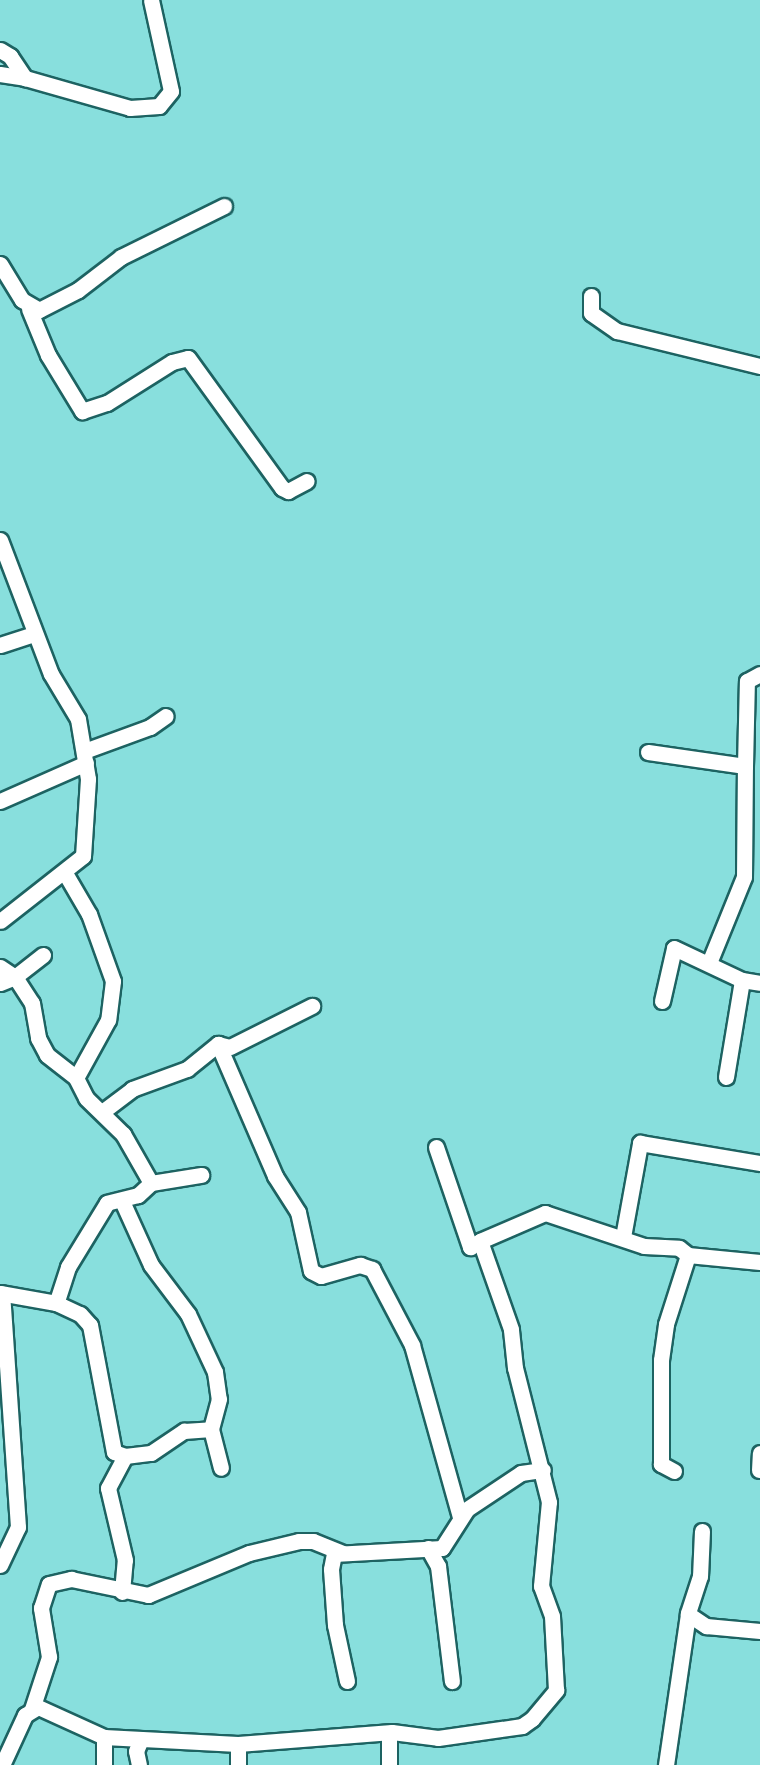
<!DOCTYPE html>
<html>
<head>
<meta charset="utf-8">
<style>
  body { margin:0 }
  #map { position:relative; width:760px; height:1765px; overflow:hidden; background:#88dfdd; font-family:"DM Sans",sans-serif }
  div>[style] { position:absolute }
  .roads { filter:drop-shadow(2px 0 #1d6362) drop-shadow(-2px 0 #1d6362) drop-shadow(0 2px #1d6362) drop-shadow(0 -2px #1d6362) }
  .minor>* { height:15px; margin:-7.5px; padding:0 7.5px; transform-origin:7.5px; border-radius:7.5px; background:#fff }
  span { translate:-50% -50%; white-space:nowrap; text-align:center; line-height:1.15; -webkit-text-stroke:6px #95edeb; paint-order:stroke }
</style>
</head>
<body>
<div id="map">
  <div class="roads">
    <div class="minor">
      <div style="left:0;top:50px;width:12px;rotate:31deg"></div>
      <div style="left:10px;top:56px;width:27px;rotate:56deg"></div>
      <div style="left:25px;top:78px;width:109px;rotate:15.9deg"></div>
      <div style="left:130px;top:108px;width:29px;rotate:-4deg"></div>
      <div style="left:159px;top:106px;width:19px;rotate:-51deg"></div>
      <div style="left:171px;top:91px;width:93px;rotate:-102.4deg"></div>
      <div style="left:0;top:74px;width:25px;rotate:9deg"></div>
      <div style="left:0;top:264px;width:42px;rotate:58.6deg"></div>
      <div style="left:22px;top:300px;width:20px;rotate:30deg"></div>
      <div style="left:39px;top:310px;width:44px;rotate:-27.1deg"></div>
      <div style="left:78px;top:290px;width:54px;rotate:-37.5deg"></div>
      <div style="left:121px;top:257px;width:115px;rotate:-26.3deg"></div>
      <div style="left:591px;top:296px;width:17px;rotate:90deg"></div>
      <div style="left:591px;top:313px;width:32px;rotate:35deg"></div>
      <div style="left:617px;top:331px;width:147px;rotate:13.8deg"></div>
      <div style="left:29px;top:309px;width:50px;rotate:67.6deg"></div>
      <div style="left:48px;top:355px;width:66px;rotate:58.7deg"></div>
      <div style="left:82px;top:411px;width:26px;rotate:-18deg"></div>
      <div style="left:107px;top:403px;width:77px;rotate:-32.2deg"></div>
      <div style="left:172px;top:362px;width:16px;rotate:-14deg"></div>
      <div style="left:188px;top:358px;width:160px;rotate:54.1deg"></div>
      <div style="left:282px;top:488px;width:7px;rotate:27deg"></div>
      <div style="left:288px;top:491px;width:21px;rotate:-28deg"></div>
      <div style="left:0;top:540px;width:143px;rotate:69.2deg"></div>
      <div style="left:51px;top:674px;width:52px;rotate:59deg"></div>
      <div style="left:78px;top:719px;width:61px;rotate:80.5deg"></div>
      <div style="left:88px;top:779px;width:77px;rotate:93.7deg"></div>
      <div style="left:83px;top:856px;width:105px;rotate:141.9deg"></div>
      <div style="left:0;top:645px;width:36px;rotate:-18deg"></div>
      <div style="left:87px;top:750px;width:67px;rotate:-20.1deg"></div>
      <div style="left:150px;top:727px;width:19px;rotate:-35deg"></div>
      <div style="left:648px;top:752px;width:98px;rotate:8.2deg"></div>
      <div style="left:745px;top:766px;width:85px;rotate:-88.7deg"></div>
      <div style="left:747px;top:681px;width:15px;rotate:-28deg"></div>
      <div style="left:0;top:801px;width:94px;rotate:-23.8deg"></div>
      <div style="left:65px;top:873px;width:48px;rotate:59.7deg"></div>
      <div style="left:89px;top:914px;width:71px;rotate:70.3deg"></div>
      <div style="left:113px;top:981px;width:39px;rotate:97deg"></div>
      <div style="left:108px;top:1020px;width:66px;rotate:118.9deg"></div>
      <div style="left:43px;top:955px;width:36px;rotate:142deg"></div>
      <div style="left:15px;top:977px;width:31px;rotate:57deg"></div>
      <div style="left:32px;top:1003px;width:36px;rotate:80deg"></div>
      <div style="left:38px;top:1038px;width:19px;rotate:62deg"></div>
      <div style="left:47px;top:1055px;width:37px;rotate:38deg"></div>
      <div style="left:76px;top:1078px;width:22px;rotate:63deg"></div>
      <div style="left:86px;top:1098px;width:52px;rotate:44.2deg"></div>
      <div style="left:123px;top:1134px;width:56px;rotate:60.3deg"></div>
      <div style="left:151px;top:1183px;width:18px;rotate:137deg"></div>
      <div style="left:138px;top:1195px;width:32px;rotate:166deg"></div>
      <div style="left:107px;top:1203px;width:75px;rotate:121.4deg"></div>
      <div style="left:68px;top:1267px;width:38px;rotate:108deg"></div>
      <div style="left:709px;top:963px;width:93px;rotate:-67.9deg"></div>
      <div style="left:744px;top:877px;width:111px;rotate:-89.5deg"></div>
      <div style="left:0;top:967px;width:18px;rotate:34deg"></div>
      <div style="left:15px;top:977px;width:16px;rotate:158deg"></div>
      <div style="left:662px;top:1001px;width:54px;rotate:-77.2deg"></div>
      <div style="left:674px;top:948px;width:75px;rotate:25.2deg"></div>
      <div style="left:742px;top:980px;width:18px;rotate:9deg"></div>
      <div style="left:218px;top:1044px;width:144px;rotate:66.6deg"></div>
      <div style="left:275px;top:1176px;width:43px;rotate:57.4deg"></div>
      <div style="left:298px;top:1212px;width:60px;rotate:77.6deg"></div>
      <div style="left:311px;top:1271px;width:11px;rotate:27deg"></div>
      <div style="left:321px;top:1276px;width:41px;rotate:-15.8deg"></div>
      <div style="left:360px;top:1265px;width:13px;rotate:18deg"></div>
      <div style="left:372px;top:1269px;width:86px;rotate:62.2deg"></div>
      <div style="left:412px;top:1345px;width:179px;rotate:74.4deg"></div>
      <div style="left:726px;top:1077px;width:98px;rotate:-80.6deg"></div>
      <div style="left:102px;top:1112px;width:38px;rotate:-37deg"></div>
      <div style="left:132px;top:1089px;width:59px;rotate:-20deg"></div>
      <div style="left:187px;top:1069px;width:40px;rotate:-39deg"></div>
      <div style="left:218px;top:1044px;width:12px;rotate:14deg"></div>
      <div style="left:230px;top:1047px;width:92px;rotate:-26.6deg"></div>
      <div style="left:436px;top:1147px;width:106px;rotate:71.2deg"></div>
      <div style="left:470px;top:1247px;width:12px;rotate:-31deg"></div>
      <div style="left:151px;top:1183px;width:51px;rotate:-9.1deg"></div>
      <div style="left:122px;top:1201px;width:70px;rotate:65.6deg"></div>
      <div style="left:151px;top:1265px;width:61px;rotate:52.9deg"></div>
      <div style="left:188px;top:1314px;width:64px;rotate:65deg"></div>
      <div style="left:215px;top:1372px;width:27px;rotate:82deg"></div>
      <div style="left:219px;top:1399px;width:31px;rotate:105deg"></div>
      <div style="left:623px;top:1237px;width:96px;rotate:-79.7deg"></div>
      <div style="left:640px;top:1143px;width:122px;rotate:9.5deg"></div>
      <div style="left:0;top:1293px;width:57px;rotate:10.1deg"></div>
      <div style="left:56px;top:1303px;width:26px;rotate:25deg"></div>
      <div style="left:80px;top:1314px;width:15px;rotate:48deg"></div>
      <div style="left:90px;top:1325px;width:129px;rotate:79.3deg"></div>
      <div style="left:114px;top:1452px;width:12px;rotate:20deg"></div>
      <div style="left:125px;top:1456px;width:26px;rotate:-7deg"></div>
      <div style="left:151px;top:1453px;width:40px;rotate:-34deg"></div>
      <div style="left:184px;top:1431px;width:27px;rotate:-4deg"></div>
      <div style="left:211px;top:1429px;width:40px;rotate:75.6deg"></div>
      <div style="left:759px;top:1470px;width:17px;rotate:-87deg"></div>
      <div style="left:674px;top:1471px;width:15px;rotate:-152deg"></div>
      <div style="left:661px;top:1464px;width:104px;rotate:-90deg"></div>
      <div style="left:661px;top:1360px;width:36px;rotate:-82deg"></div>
      <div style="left:666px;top:1324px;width:72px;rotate:-72.3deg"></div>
      <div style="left:688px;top:1255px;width:72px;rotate:5.6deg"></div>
      <div style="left:702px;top:1531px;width:45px;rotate:92.5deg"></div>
      <div style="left:700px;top:1576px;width:40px;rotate:108deg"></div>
      <div style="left:688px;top:1614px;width:22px;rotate:34deg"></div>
      <div style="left:706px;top:1626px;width:54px;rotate:5.3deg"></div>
      <div style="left:428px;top:1548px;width:21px;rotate:61deg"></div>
      <div style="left:438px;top:1566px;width:116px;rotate:83.1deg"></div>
      <div style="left:0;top:1565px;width:42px;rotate:-64.7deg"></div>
      <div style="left:18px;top:1527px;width:234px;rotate:-93.9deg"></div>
      <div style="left:122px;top:1592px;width:32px;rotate:-85deg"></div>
      <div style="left:125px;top:1560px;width:74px;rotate:-103.3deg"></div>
      <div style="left:108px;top:1488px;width:36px;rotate:-62deg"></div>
      <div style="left:347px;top:1681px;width:57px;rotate:-102.1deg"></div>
      <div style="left:335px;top:1625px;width:56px;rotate:-94.1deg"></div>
      <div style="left:331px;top:1569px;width:15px;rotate:-79deg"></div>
      <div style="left:334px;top:1554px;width:108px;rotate:-3.2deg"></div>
      <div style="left:442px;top:1548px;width:46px;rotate:-57.3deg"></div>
      <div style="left:467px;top:1509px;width:65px;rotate:-33.7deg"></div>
      <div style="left:521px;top:1473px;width:22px;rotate:-8deg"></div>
      <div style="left:32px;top:1709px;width:55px;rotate:-71.9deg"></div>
      <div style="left:49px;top:1657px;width:50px;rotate:-99.3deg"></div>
      <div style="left:41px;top:1608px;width:25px;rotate:-72deg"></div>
      <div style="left:49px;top:1584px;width:23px;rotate:-13deg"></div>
      <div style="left:71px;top:1579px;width:79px;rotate:11.7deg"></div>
      <div style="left:148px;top:1595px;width:109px;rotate:-22.6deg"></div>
      <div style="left:249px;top:1553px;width:51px;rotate:-13.5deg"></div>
      <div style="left:299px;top:1541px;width:14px"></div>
      <div style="left:313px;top:1541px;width:32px;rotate:22deg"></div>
      <div style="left:389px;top:1733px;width:32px;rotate:90deg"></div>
      <div style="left:2px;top:1765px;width:55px;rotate:-65.3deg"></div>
      <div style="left:25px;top:1715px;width:15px;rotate:-32deg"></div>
      <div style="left:38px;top:1707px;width:72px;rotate:24.4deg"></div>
      <div style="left:104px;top:1737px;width:134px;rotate:3deg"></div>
      <div style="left:238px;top:1744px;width:154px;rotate:-4.5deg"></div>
      <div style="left:392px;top:1732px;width:46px;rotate:7.4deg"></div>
      <div style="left:438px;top:1738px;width:85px;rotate:-8.1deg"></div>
      <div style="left:522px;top:1726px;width:12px;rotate:-35deg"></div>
      <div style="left:532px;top:1719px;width:38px;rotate:-50deg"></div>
      <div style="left:556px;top:1690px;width:74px;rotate:-93.1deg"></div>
      <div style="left:552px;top:1616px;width:32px;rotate:-110deg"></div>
      <div style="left:541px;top:1586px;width:84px;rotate:-84.6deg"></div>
      <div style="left:549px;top:1502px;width:138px;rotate:-104.2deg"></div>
      <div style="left:515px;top:1368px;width:39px;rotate:-96deg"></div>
      <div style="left:511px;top:1329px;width:93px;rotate:-109.4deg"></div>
      <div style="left:480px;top:1241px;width:71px;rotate:-23.3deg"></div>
      <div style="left:545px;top:1213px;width:104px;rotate:18.4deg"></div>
      <div style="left:644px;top:1246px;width:35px;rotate:3deg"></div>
      <div style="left:679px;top:1248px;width:11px;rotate:38deg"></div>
      <div style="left:104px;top:1765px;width:28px;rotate:-90deg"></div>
      <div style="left:139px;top:1765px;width:14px;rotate:-102deg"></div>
      <div style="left:136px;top:1751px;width:13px;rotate:-67deg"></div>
      <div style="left:238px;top:1765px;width:21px;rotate:-90deg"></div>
      <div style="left:666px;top:1765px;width:153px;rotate:-81.7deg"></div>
    </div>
  </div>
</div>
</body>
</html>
